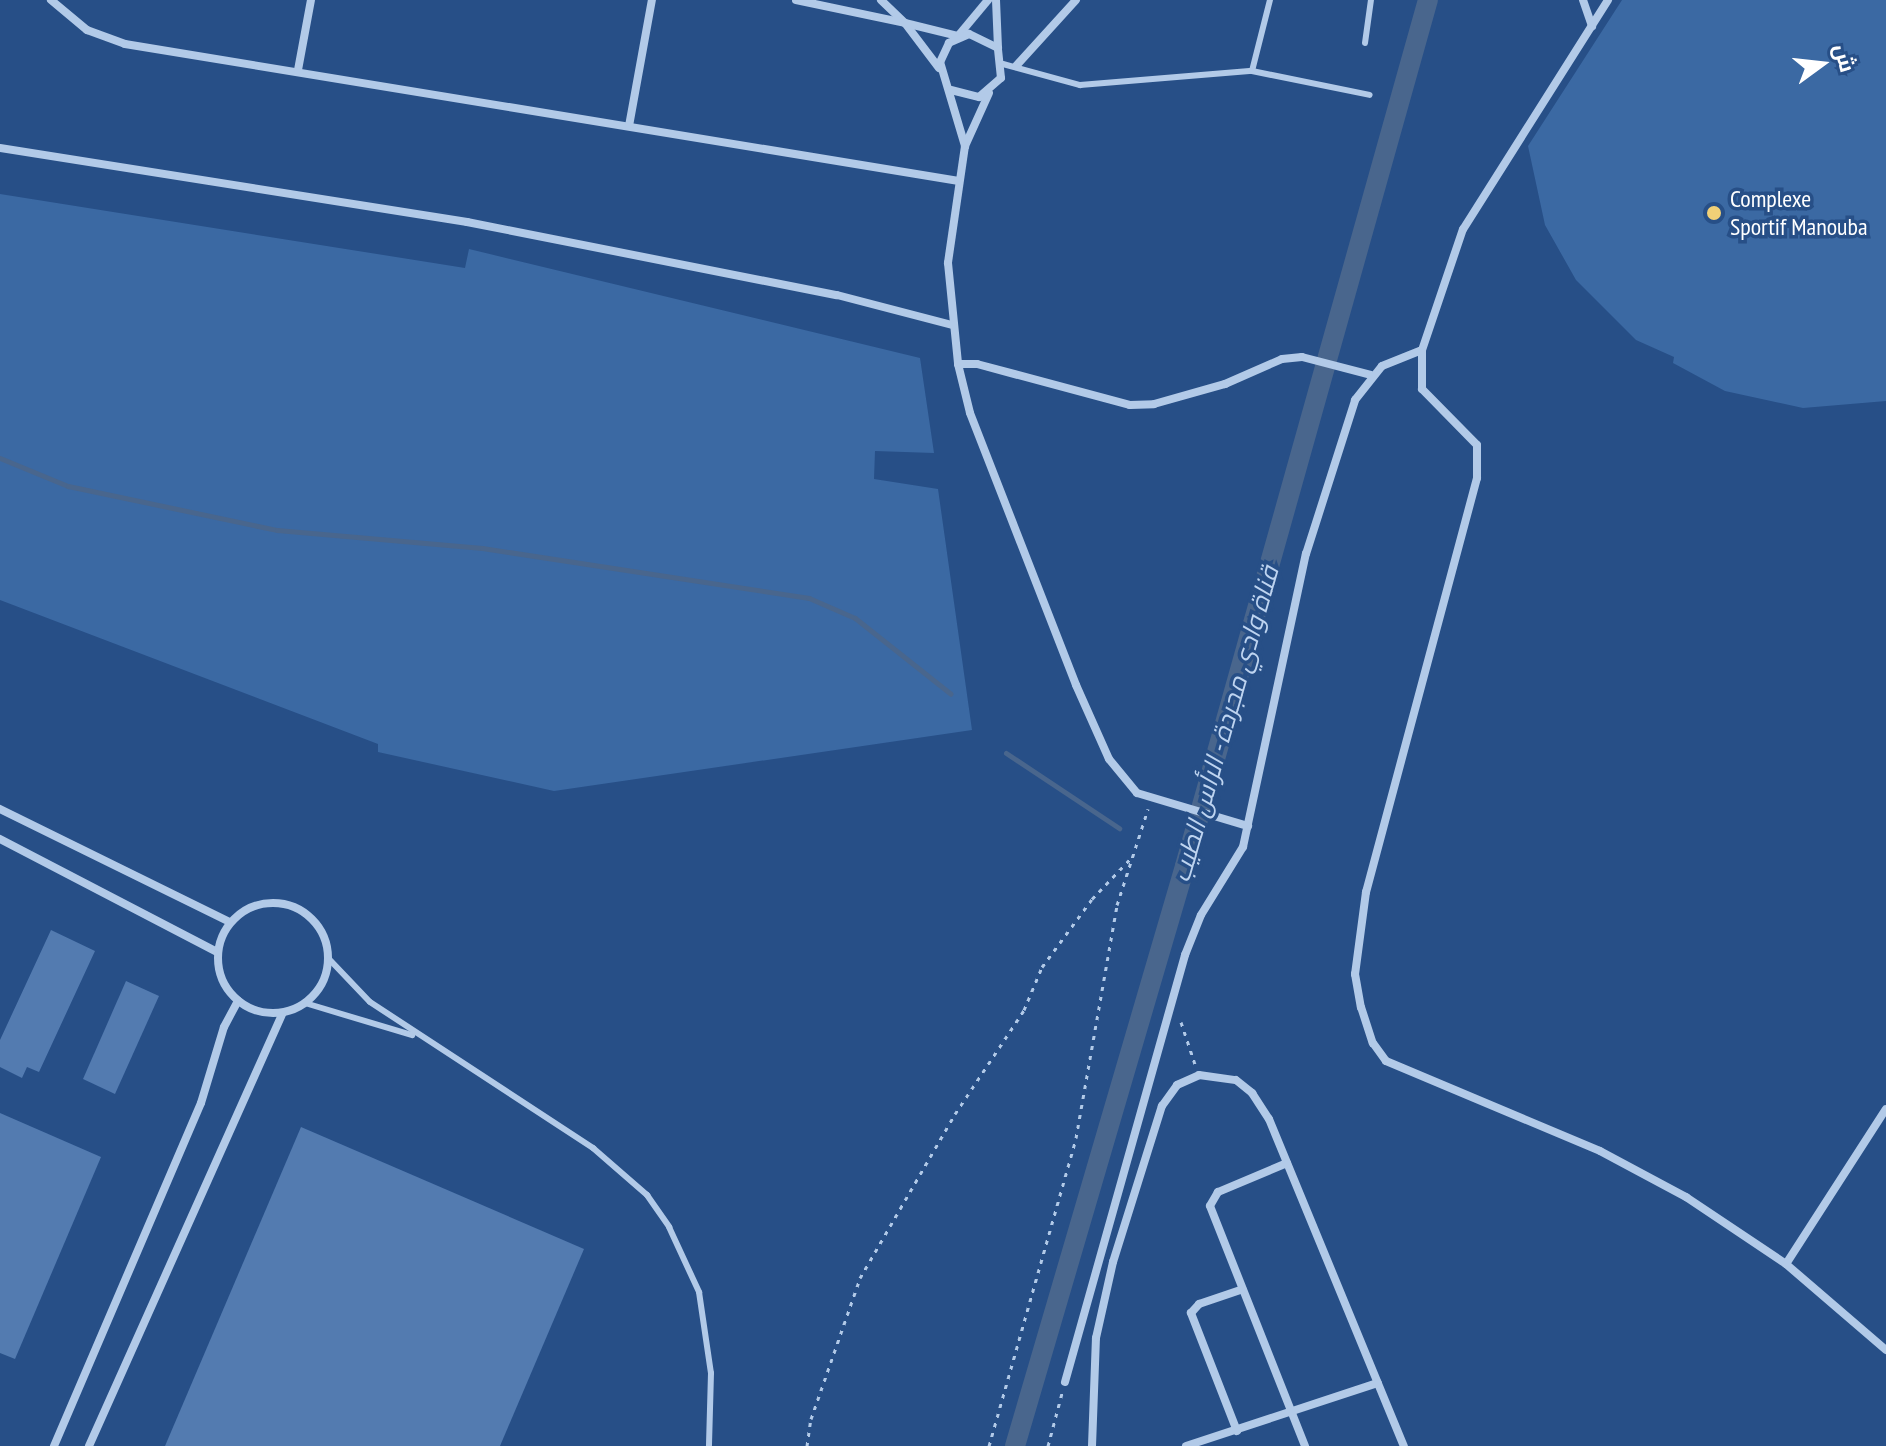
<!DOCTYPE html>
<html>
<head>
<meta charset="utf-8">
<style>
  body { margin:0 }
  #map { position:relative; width:1886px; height:1446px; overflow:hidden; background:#274f87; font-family:"PT Sans Narrow",Cairo,sans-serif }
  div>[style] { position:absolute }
  .green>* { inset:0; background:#3b69a3 }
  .stream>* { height:5px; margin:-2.5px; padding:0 2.5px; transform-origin:2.5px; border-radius:2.5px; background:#49668d }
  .canal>* { height:20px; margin:-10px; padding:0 10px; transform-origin:10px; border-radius:10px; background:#49668d }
  .building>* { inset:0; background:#537bb0 }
  .path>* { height:3px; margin-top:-1.5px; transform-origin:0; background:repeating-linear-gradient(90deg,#b2cae8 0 4px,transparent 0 10px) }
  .service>* { height:6px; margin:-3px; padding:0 3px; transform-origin:3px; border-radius:3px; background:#b2cae8 }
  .minor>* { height:8px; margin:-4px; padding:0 4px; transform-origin:4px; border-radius:4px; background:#b2cae8 }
  .minor>.ring { margin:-4px; padding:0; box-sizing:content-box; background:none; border:8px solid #b2cae8; border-radius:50% }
  .dots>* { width:22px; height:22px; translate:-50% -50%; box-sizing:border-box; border:4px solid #274f87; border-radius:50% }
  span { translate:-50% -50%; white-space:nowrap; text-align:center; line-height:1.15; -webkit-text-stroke:7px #274f87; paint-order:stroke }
  .poi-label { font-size:24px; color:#fff }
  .left { translate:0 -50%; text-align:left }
  .water-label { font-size:26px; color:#bed4f0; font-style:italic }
  .north { position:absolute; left:1782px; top:24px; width:80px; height:80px; -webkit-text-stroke:6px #274f87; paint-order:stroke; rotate:75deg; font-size:22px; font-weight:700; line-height:32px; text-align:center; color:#fff }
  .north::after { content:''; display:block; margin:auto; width:28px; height:36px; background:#fff; clip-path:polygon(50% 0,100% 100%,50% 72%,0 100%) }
</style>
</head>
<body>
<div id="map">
  <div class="green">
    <div style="clip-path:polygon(1622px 0,1886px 0,1886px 401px,1803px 408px,1725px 391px,1673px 363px,1674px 357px,1636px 340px,1576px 280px,1545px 225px,1528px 146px)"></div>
    <div style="clip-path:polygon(0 194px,465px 268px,469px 249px,920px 358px,934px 453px,875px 451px,874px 479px,938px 489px,972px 730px,554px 791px,378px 752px,378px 744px,0 600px)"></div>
  </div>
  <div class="stream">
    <div style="left:0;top:458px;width:74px;rotate:22.4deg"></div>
    <div style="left:68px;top:486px;width:214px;rotate:11.9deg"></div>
    <div style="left:277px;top:530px;width:206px;rotate:5deg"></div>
    <div style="left:482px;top:548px;width:331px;rotate:8.7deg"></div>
    <div style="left:809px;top:598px;width:50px;rotate:23.5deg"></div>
    <div style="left:855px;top:618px;width:122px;rotate:38.4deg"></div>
    <div style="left:1006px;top:753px;width:136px;rotate:33.6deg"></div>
  </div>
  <div class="canal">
    <div style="left:1015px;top:1446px;width:604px;rotate:-73.66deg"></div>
    <div style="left:1185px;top:866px;width:899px;rotate:-74.33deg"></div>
  </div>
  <div class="building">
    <div style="clip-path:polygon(51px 930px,95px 951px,39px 1072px,27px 1067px,22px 1078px,0 1067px,0 1040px)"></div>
    <div style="clip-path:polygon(126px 981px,159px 996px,115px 1094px,83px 1079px)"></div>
    <div style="clip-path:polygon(0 1113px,101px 1157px,15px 1359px,0 1353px)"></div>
    <div style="clip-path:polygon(301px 1127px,584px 1249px,500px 1446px,165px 1446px)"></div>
  </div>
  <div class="path">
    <div style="left:1181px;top:1022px;width:44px;rotate:71.6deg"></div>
    <div style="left:807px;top:1446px;width:27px;rotate:-82deg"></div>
    <div style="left:811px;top:1419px;width:149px;rotate:-70.8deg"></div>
    <div style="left:860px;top:1278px;width:190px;rotate:-59.9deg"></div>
    <div style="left:955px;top:1114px;width:125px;rotate:-56.4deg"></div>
    <div style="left:1024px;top:1010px;width:47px;rotate:-67.3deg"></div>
    <div style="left:1042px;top:967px;width:84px;rotate:-53.7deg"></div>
    <div style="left:1092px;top:899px;width:58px;rotate:-46.4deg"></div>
    <div style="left:989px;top:1446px;width:320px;rotate:-74.2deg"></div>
    <div style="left:1076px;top:1138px;width:237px;rotate:-80deg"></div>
    <div style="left:1117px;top:905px;width:101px;rotate:-72.1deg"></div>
    <div style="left:1048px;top:1446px;width:55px;rotate:-75.2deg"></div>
  </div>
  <div class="service">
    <div style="left:1365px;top:43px;width:43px;rotate:-82.1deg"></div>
    <div style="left:1003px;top:64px;width:80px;rotate:15.3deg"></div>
    <div style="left:1080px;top:85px;width:173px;rotate:-4.7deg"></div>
    <div style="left:1252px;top:71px;width:120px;rotate:11.5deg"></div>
    <div style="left:1252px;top:71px;width:73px;rotate:-75.8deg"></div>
    <div style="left:329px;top:959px;width:59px;rotate:46.4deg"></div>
    <div style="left:370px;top:1002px;width:267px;rotate:33.2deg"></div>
    <div style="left:593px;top:1148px;width:72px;rotate:41deg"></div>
    <div style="left:647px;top:1195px;width:39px;rotate:55deg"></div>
    <div style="left:669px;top:1227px;width:72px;rotate:65.2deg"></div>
    <div style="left:699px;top:1292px;width:82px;rotate:81.6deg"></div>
    <div style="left:711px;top:1373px;width:73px;rotate:91.6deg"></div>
    <div style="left:305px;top:1003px;width:112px;rotate:16.7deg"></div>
  </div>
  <div class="minor">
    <div style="left:51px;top:0;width:47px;rotate:39.8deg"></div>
    <div style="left:87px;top:30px;width:40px;rotate:20.2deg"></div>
    <div style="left:125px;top:44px;width:845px;rotate:9.33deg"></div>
    <div style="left:796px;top:0;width:111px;rotate:11.9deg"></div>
    <div style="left:881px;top:0;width:32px;rotate:44deg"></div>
    <div style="left:996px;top:0;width:47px;rotate:87.6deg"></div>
    <div style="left:1583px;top:0;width:28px;rotate:71deg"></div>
    <div style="left:1608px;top:0;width:271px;rotate:122.3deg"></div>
    <div style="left:1463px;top:229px;width:128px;rotate:108.7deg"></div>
    <div style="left:1422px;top:350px;width:39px;rotate:90deg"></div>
    <div style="left:1422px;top:389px;width:78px;rotate:45.5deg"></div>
    <div style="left:1477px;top:445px;width:33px;rotate:90deg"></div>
    <div style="left:1477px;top:478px;width:429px;rotate:105deg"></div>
    <div style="left:1366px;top:892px;width:83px;rotate:97.6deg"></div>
    <div style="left:1355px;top:974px;width:34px;rotate:80deg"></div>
    <div style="left:1361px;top:1007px;width:38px;rotate:72deg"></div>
    <div style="left:1373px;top:1043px;width:22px;rotate:54deg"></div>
    <div style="left:1386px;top:1061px;width:232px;rotate:22.8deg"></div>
    <div style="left:1600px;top:1151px;width:98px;rotate:28.1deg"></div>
    <div style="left:1686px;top:1197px;width:120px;rotate:33.8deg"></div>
    <div style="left:1786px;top:1264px;width:132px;rotate:40.7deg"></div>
    <div style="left:1016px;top:66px;width:89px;rotate:-47.7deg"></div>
    <div style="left:939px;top:68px;width:56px;rotate:-127.1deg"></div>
    <div style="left:905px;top:23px;width:55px;rotate:13.8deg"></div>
    <div style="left:958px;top:36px;width:47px;rotate:-50.2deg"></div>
    <div style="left:298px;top:70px;width:71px;rotate:-79.5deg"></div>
    <div style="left:951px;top:90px;width:29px;rotate:14deg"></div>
    <div style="left:979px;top:97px;width:29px;rotate:-41deg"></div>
    <div style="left:1001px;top:78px;width:30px;rotate:-96deg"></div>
    <div style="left:998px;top:48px;width:32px;rotate:-154deg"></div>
    <div style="left:969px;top:34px;width:22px;rotate:156deg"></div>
    <div style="left:949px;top:43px;width:21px;rotate:115deg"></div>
    <div style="left:940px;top:62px;width:88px;rotate:73.4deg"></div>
    <div style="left:965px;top:146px;width:58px;rotate:-65.6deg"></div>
    <div style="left:629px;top:126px;width:128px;rotate:-79.7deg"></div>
    <div style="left:965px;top:146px;width:118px;rotate:98.3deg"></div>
    <div style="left:948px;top:263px;width:101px;rotate:84.3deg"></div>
    <div style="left:958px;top:364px;width:50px;rotate:76.2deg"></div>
    <div style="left:970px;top:413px;width:292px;rotate:68.7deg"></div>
    <div style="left:1076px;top:685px;width:81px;rotate:66deg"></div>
    <div style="left:1109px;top:759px;width:44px;rotate:50.5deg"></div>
    <div style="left:1137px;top:793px;width:116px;rotate:16.6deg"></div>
    <div style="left:0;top:148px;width:473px;rotate:9deg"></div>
    <div style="left:467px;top:222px;width:377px;rotate:11.2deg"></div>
    <div style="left:837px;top:295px;width:119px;rotate:14.6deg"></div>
    <div style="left:958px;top:364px;width:19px"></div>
    <div style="left:977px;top:364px;width:158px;rotate:15deg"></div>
    <div style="left:1130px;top:405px;width:24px;rotate:-2deg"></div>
    <div style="left:1154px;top:404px;width:74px;rotate:-15.7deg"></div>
    <div style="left:1225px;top:384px;width:62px;rotate:-23.7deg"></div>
    <div style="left:1282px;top:359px;width:20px;rotate:-6deg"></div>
    <div style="left:1302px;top:357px;width:71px;rotate:14.6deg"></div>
    <div style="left:0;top:809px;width:256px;rotate:26.2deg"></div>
    <div style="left:0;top:839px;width:245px;rotate:27.5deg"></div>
    <div class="ring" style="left:218px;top:903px;width:102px;height:102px"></div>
    <div style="left:1287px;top:1163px;width:75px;rotate:157.2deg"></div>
    <div style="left:1218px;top:1192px;width:16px;rotate:120deg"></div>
    <div style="left:1210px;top:1206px;width:258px;rotate:68.4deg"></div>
    <div style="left:1786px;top:1264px;width:184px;rotate:-57.2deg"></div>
    <div style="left:1065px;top:1382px;width:444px;rotate:-74.3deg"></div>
    <div style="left:1185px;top:955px;width:43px;rotate:-68.2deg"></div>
    <div style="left:1201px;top:915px;width:80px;rotate:-58.3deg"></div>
    <div style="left:1243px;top:847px;width:300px;rotate:-77.9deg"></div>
    <div style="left:1306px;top:554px;width:162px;rotate:-72.3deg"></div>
    <div style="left:1355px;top:400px;width:43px;rotate:-51.5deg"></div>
    <div style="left:1382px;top:366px;width:43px;rotate:-21.8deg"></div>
    <div style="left:1237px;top:1431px;width:127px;rotate:-111.3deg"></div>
    <div style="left:1191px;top:1313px;width:12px;rotate:-48deg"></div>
    <div style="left:1199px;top:1304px;width:46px;rotate:-18.8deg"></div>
    <div style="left:54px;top:1446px;width:373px;rotate:-66.8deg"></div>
    <div style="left:201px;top:1103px;width:79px;rotate:-73.2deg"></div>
    <div style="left:224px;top:1027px;width:30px;rotate:-62deg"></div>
    <div style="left:89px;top:1446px;width:473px;rotate:-65.9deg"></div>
    <div style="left:1092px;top:1446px;width:108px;rotate:-87.9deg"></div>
    <div style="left:1096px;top:1338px;width:78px;rotate:-77.4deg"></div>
    <div style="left:1113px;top:1262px;width:164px;rotate:-72.6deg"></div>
    <div style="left:1162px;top:1106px;width:26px;rotate:-54deg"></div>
    <div style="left:1177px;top:1085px;width:24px;rotate:-24deg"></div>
    <div style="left:1199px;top:1075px;width:37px;rotate:8deg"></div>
    <div style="left:1236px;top:1080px;width:21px;rotate:39deg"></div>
    <div style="left:1252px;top:1093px;width:31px;rotate:57deg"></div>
    <div style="left:1269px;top:1119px;width:354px;rotate:67.6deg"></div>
    <div style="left:1186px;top:1446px;width:202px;rotate:-18.2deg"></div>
  </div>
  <div class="dots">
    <div style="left:1714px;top:213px;background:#f1d077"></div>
  </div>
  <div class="poi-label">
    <span class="left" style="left:1730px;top:213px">Complexe<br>Sportif Manouba</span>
  </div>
  <div class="water-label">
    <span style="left:1225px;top:724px;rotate:-74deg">قناة وادي مجردة - الرأس الطيب</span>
  </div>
  <div class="north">ش</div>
</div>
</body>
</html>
